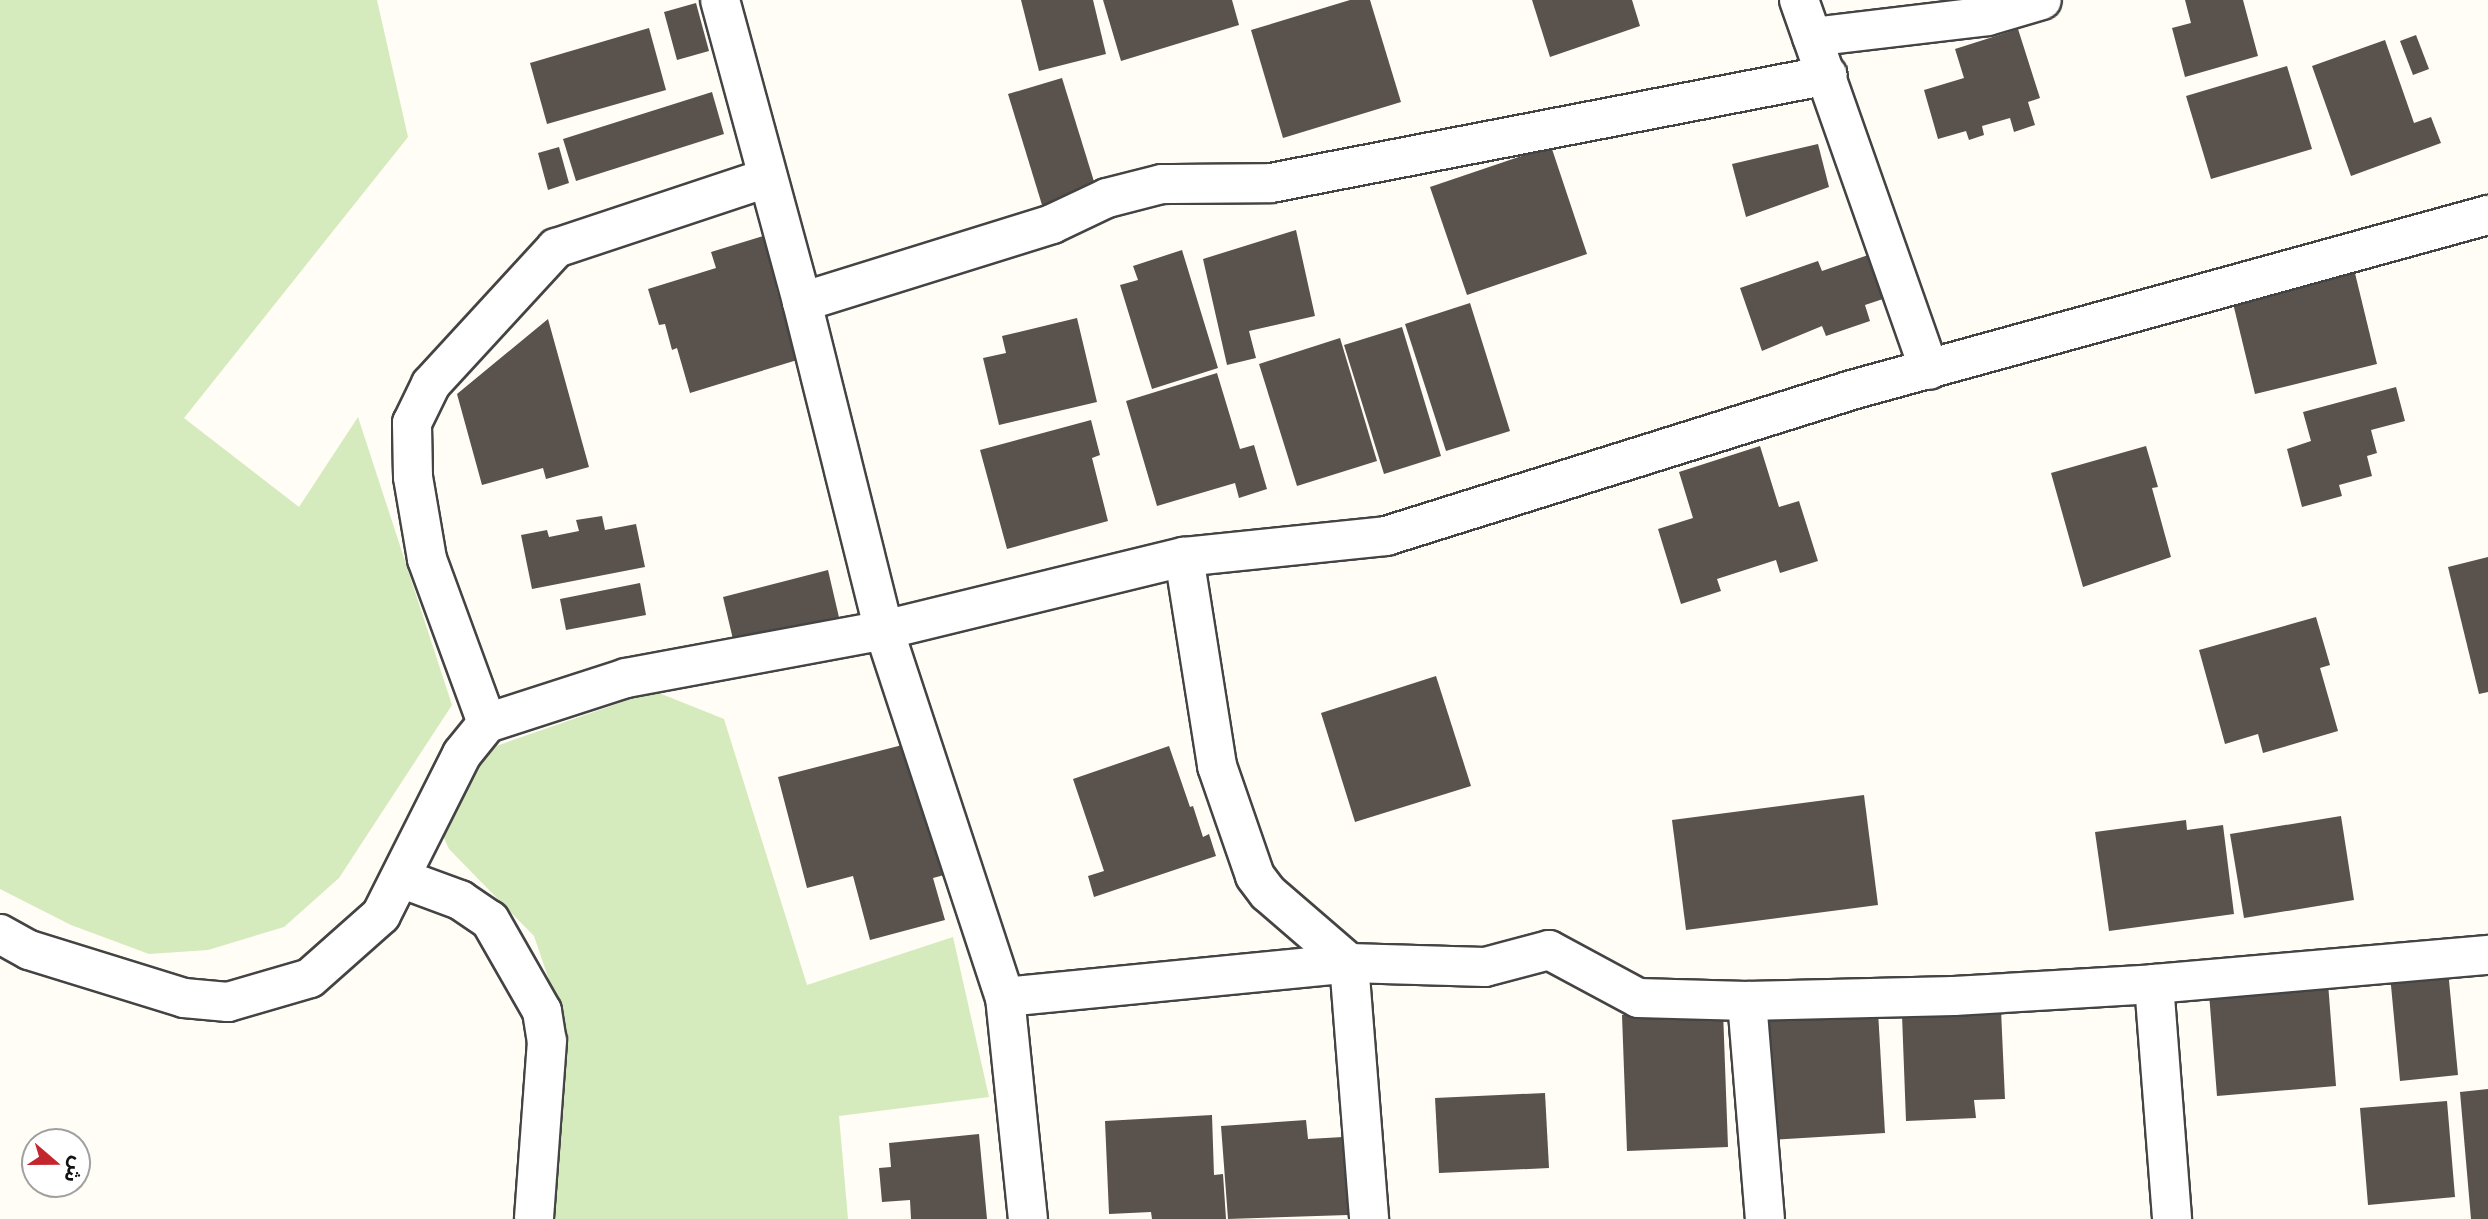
<!DOCTYPE html>
<html>
<head>
<meta charset="utf-8">
<style>
  body { margin:0 }
  #map { position:relative; width:2488px; height:1219px; overflow:hidden; background:#fffdf5; font-family:"Zilla Slab","Noto Sans Arabic",serif }
  div>[style] { position:absolute }
  .green>* { inset:0; background:#d5ebbd }
  .building>* { inset:0; background:#5a524d }
  .roads { filter:drop-shadow(2px 0 #444) drop-shadow(-2px 0 #444) drop-shadow(0 2px #444) drop-shadow(0 -2px #444) }
  .street>* { height:38px; margin:-19px; padding:0 19px; transform-origin:19px; border-radius:19px; background:#fff }
  span { translate:-50% -50%; white-space:nowrap; text-align:center; line-height:1.15; -webkit-text-stroke:7px #fff; paint-order:stroke }
  .north { position:absolute; left:21px; top:1128px; width:70px; height:70px; box-sizing:border-box; background:#fff; border:2px solid #a0a0a0; border-radius:50%; rotate:110deg; font-size:19px; font-weight:700; line-height:28px; text-align:center; color:#111 }
  .north::after { content:''; display:block; margin:auto; width:24px; height:32px; background:#c4262e; clip-path:polygon(50% 0,100% 100%,50% 72%,0 100%) }
</style>
</head>
<body>
<div id="map">
  <div class="green">
    <div style="clip-path:polygon(0 0,377px 0,408px 137px,184px 418px,299px 507px,358px 417px,452px 705px,339px 878px,284px 927px,208px 950px,149px 954px,71px 925px,0 889px)"></div>
    <div style="clip-path:polygon(654px 691px,724px 719px,807px 985px,953px 937px,989px 1097px,839px 1116px,848px 1219px,542px 1219px,564px 1024px,534px 936px,449px 849px,440px 829px,476px 753px)"></div>
  </div>
  <div class="building">
    <div style="clip-path:polygon(1021px 0,1093px 0,1106px 54px,1039px 71px)"></div>
    <div style="clip-path:polygon(1103px 0,1232px 0,1239px 25px,1121px 61px)"></div>
    <div style="clip-path:polygon(1350px 0,1370px 0,1401px 102px,1283px 138px,1251px 30px)"></div>
    <div style="clip-path:polygon(1532px 0,1632px 0,1640px 26px,1550px 57px)"></div>
    <div style="clip-path:polygon(2185px 0,2243px 0,2258px 56px,2185px 77px,2172px 28px,2191px 23px)"></div>
    <div style="clip-path:polygon(696px 3px,709px 51px,677px 60px,664px 12px)"></div>
    <div style="clip-path:polygon(649px 28px,666px 90px,547px 124px,530px 63px)"></div>
    <div style="clip-path:polygon(2018px 29px,2040px 98px,2028px 102px,2035px 125px,2014px 132px,2010px 118px,1982px 126px,1984px 135px,1969px 140px,1966px 131px,1938px 139px,1924px 90px,1964px 78px,1955px 49px)"></div>
    <div style="clip-path:polygon(2416px 35px,2429px 69px,2413px 75px,2400px 41px)"></div>
    <div style="clip-path:polygon(2385px 40px,2414px 123px,2431px 117px,2441px 143px,2351px 176px,2312px 66px)"></div>
    <div style="clip-path:polygon(2287px 66px,2312px 149px,2211px 179px,2186px 96px)"></div>
    <div style="clip-path:polygon(1062px 78px,1096px 188px,1042px 205px,1008px 94px)"></div>
    <div style="clip-path:polygon(712px 92px,724px 134px,576px 181px,563px 139px)"></div>
    <div style="clip-path:polygon(1818px 144px,1829px 187px,1746px 217px,1732px 164px)"></div>
    <div style="clip-path:polygon(1551px 146px,1587px 254px,1467px 295px,1430px 187px)"></div>
    <div style="clip-path:polygon(559px 147px,569px 183px,548px 190px,538px 153px)"></div>
    <div style="clip-path:polygon(1296px 230px,1315px 316px,1249px 331px,1256px 358px,1227px 365px,1203px 259px)"></div>
    <div style="clip-path:polygon(770px 234px,785px 284px,776px 287px,782px 308px,792px 305px,807px 357px,690px 393px,677px 348px,672px 350px,665px 324px,659px 325px,648px 289px,716px 268px,711px 252px)"></div>
    <div style="clip-path:polygon(1182px 250px,1218px 368px,1152px 389px,1120px 285px,1138px 280px,1133px 266px)"></div>
    <div style="clip-path:polygon(1874px 253px,1889px 297px,1865px 305px,1870px 321px,1826px 336px,1822px 326px,1762px 351px,1740px 288px,1818px 261px,1822px 271px)"></div>
    <div style="clip-path:polygon(2353px 265px,2377px 364px,2255px 394px,2231px 295px)"></div>
    <div style="clip-path:polygon(1470px 303px,1510px 431px,1446px 451px,1405px 324px)"></div>
    <div style="clip-path:polygon(1077px 318px,1097px 402px,999px 425px,983px 358px,1006px 353px,1002px 336px)"></div>
    <div style="clip-path:polygon(548px 319px,589px 467px,546px 479px,543px 468px,482px 485px,457px 394px)"></div>
    <div style="clip-path:polygon(1402px 327px,1441px 456px,1384px 474px,1344px 345px)"></div>
    <div style="clip-path:polygon(1340px 338px,1377px 461px,1297px 486px,1259px 364px)"></div>
    <div style="clip-path:polygon(1217px 373px,1240px 449px,1254px 445px,1267px 489px,1239px 498px,1235px 483px,1157px 506px,1126px 401px)"></div>
    <div style="clip-path:polygon(2396px 387px,2405px 421px,2371px 430px,2377px 453px,2367px 456px,2372px 476px,2339px 485px,2342px 496px,2302px 507px,2287px 449px,2311px 441px,2303px 412px)"></div>
    <div style="clip-path:polygon(1091px 420px,1100px 455px,1092px 458px,1108px 521px,1007px 549px,980px 450px)"></div>
    <div style="clip-path:polygon(1760px 446px,1779px 507px,1799px 501px,1818px 561px,1780px 573px,1776px 560px,1717px 579px,1721px 591px,1681px 604px,1658px 529px,1693px 518px,1679px 472px)"></div>
    <div style="clip-path:polygon(2146px 446px,2158px 487px,2152px 488px,2171px 557px,2083px 587px,2051px 473px)"></div>
    <div style="clip-path:polygon(602px 516px,605px 530px,636px 524px,645px 567px,532px 589px,521px 535px,547px 530px,549px 537px,579px 531px,576px 520px)"></div>
    <div style="clip-path:polygon(2488px 557px,2488px 692px,2479px 694px,2448px 567px)"></div>
    <div style="clip-path:polygon(828px 570px,841px 626px,736px 652px,723px 597px)"></div>
    <div style="clip-path:polygon(640px 583px,646px 615px,566px 630px,560px 599px)"></div>
    <div style="clip-path:polygon(2316px 617px,2330px 665px,2320px 668px,2338px 731px,2263px 753px,2258px 734px,2225px 744px,2199px 650px)"></div>
    <div style="clip-path:polygon(1436px 676px,1471px 786px,1355px 822px,1321px 713px)"></div>
    <div style="clip-path:polygon(914px 742px,948px 874px,933px 878px,945px 920px,870px 940px,853px 876px,807px 888px,778px 777px)"></div>
    <div style="clip-path:polygon(1169px 746px,1190px 807px,1193px 806px,1203px 837px,1209px 834px,1216px 856px,1094px 897px,1088px 876px,1104px 871px,1073px 779px)"></div>
    <div style="clip-path:polygon(1864px 795px,1878px 905px,1686px 930px,1672px 820px)"></div>
    <div style="clip-path:polygon(2341px 816px,2354px 900px,2244px 918px,2230px 834px)"></div>
    <div style="clip-path:polygon(2186px 820px,2187px 830px,2223px 825px,2234px 914px,2109px 931px,2095px 832px)"></div>
    <div style="clip-path:polygon(2448px 970px,2458px 1075px,2400px 1081px,2390px 975px)"></div>
    <div style="clip-path:polygon(2328px 983px,2336px 1086px,2217px 1096px,2209px 993px)"></div>
    <div style="clip-path:polygon(2001px 1010px,2005px 1099px,1974px 1100px,1976px 1118px,1906px 1121px,1902px 1015px)"></div>
    <div style="clip-path:polygon(1723px 1011px,1728px 1147px,1627px 1151px,1622px 1015px)"></div>
    <div style="clip-path:polygon(1878px 1011px,1885px 1133px,1769px 1140px,1761px 1018px)"></div>
    <div style="clip-path:polygon(2488px 1089px,2488px 1219px,2471px 1219px,2460px 1092px)"></div>
    <div style="clip-path:polygon(1545px 1093px,1549px 1168px,1439px 1173px,1435px 1098px)"></div>
    <div style="clip-path:polygon(2447px 1101px,2455px 1197px,2368px 1205px,2360px 1108px)"></div>
    <div style="clip-path:polygon(1212px 1115px,1214px 1175px,1223px 1174px,1226px 1219px,1152px 1219px,1151px 1212px,1109px 1214px,1105px 1121px)"></div>
    <div style="clip-path:polygon(1306px 1120px,1308px 1139px,1343px 1137px,1348px 1215px,1228px 1219px,1221px 1126px)"></div>
    <div style="clip-path:polygon(979px 1134px,987px 1219px,911px 1219px,910px 1200px,882px 1202px,879px 1168px,891px 1167px,889px 1143px)"></div>
  </div>
  <div class="roads">
    <div class="street">
      <div style="left:720px;top:0;width:313px;rotate:74.8deg"></div>
      <div style="left:802px;top:302px;width:338px;rotate:76deg"></div>
      <div style="left:884px;top:630px;width:386px;rotate:71.8deg"></div>
      <div style="left:1005px;top:997px;width:223px;rotate:84.1deg"></div>
      <div style="left:1799px;top:0;width:392px;rotate:70.6deg"></div>
      <div style="left:1812px;top:37px;width:177px;rotate:-6.8deg"></div>
      <div style="left:1988px;top:16px;width:56px;rotate:-16.5deg"></div>
      <div style="left:802px;top:302px;width:262px;rotate:-17.3deg"></div>
      <div style="left:1052px;top:224px;width:61px;rotate:-25.3deg"></div>
      <div style="left:1107px;top:198px;width:57px;rotate:-14.3deg"></div>
      <div style="left:1162px;top:184px;width:109px;rotate:-0.5deg"></div>
      <div style="left:1271px;top:183px;width:567px;rotate:-10.97deg"></div>
      <div style="left:1184px;top:557px;width:212px;rotate:81deg"></div>
      <div style="left:1217px;top:766px;width:116px;rotate:70.9deg"></div>
      <div style="left:1255px;top:876px;width:21px;rotate:53deg"></div>
      <div style="left:1268px;top:893px;width:107px;rotate:40.8deg"></div>
      <div style="left:1349px;top:963px;width:257px;rotate:85.5deg"></div>
      <div style="left:487px;top:723px;width:175px;rotate:-110.1deg"></div>
      <div style="left:427px;top:559px;width:83px;rotate:-99.7deg"></div>
      <div style="left:413px;top:477px;width:54px;rotate:-91.1deg"></div>
      <div style="left:412px;top:423px;width:43px;rotate:-64deg"></div>
      <div style="left:431px;top:384px;width:185px;rotate:-47.4deg"></div>
      <div style="left:556px;top:248px;width:222px;rotate:-18.4deg"></div>
      <div style="left:403px;top:879px;width:61px;rotate:20.2deg"></div>
      <div style="left:460px;top:900px;width:36px;rotate:34deg"></div>
      <div style="left:490px;top:920px;width:105px;rotate:60.3deg"></div>
      <div style="left:542px;top:1011px;width:30px;rotate:81deg"></div>
      <div style="left:547px;top:1041px;width:178px;rotate:94.2deg"></div>
      <div style="left:0;top:934px;width:33px;rotate:29deg"></div>
      <div style="left:29px;top:950px;width:162px;rotate:17.2deg"></div>
      <div style="left:184px;top:998px;width:44px;rotate:5.2deg"></div>
      <div style="left:228px;top:1002px;width:85px;rotate:-16.3deg"></div>
      <div style="left:310px;top:978px;width:95px;rotate:-41.6deg"></div>
      <div style="left:381px;top:915px;width:180px;rotate:-63.3deg"></div>
      <div style="left:462px;top:754px;width:40px;rotate:-51deg"></div>
      <div style="left:487px;top:723px;width:146px;rotate:-17.9deg"></div>
      <div style="left:626px;top:678px;width:262px;rotate:-10.5deg"></div>
      <div style="left:884px;top:630px;width:309px;rotate:-13.7deg"></div>
      <div style="left:1184px;top:557px;width:203px;rotate:-5.9deg"></div>
      <div style="left:1386px;top:536px;width:484px;rotate:-17.4deg"></div>
      <div style="left:1848px;top:391px;width:664px;rotate:-15.38deg"></div>
      <div style="left:2154px;top:984px;width:236px;rotate:85.6deg"></div>
      <div style="left:1005px;top:997px;width:346px;rotate:-5.6deg"></div>
      <div style="left:1349px;top:963px;width:136px;rotate:1.7deg"></div>
      <div style="left:1485px;top:967px;width:66px;rotate:-14.9deg"></div>
      <div style="left:1549px;top:950px;width:101px;rotate:28.3deg"></div>
      <div style="left:1638px;top:998px;width:109px;rotate:1.6deg"></div>
      <div style="left:1747px;top:1001px;width:207px;rotate:-1.4deg"></div>
      <div style="left:1954px;top:996px;width:200px;rotate:-3.4deg"></div>
      <div style="left:2154px;top:984px;width:335px;rotate:-5deg"></div>
      <div style="left:1747px;top:1001px;width:219px;rotate:85.3deg"></div>
    </div>
  </div>
  <div class="north">ش</div>
</div>
</body>
</html>
